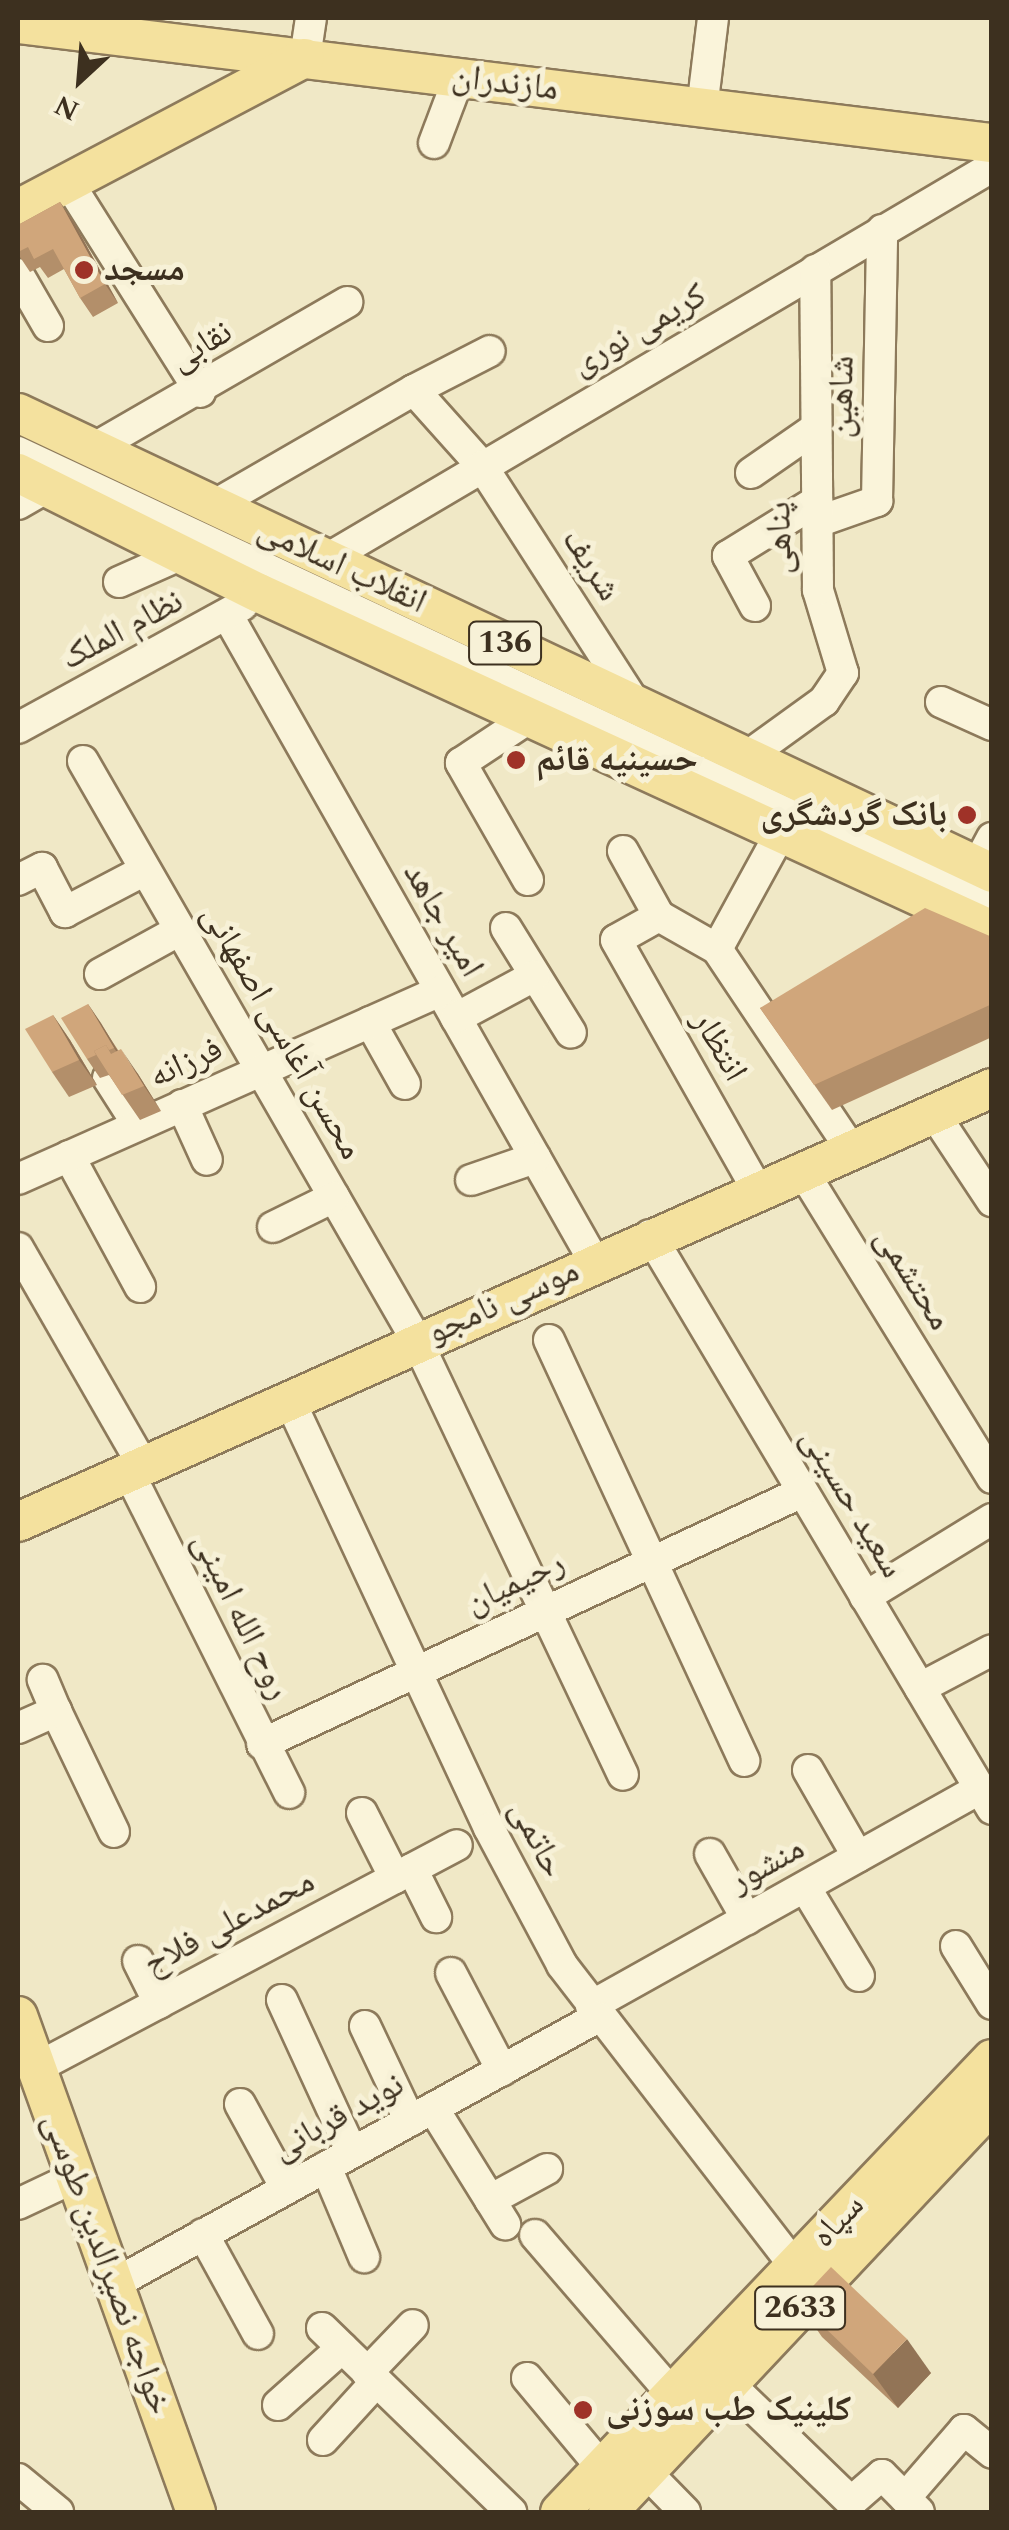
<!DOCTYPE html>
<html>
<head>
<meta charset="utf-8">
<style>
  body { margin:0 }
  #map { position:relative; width:1009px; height:2530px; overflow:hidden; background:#f0e8c6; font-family:Spectral,"Noto Naskh Arabic",serif }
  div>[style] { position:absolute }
  .roads { filter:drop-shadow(2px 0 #8d7a5b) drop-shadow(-2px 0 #8d7a5b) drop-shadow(0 2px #8d7a5b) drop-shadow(0 -2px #8d7a5b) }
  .minor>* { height:30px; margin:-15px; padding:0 15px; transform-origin:15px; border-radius:15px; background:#faf4da }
  .major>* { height:38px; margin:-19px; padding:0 19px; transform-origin:19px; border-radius:19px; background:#f4e19e }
  .wall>* { inset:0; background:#b38f6a }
  .shaded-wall>* { inset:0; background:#927456 }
  .building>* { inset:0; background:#d0a67b }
  .dots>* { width:28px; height:28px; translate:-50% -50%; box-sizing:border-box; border:5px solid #f7f1d7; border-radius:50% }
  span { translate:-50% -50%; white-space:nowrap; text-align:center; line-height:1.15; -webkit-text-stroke:10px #f7f1d7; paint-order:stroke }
  .shield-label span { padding:2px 8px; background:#f7f1d7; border:2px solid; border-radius:8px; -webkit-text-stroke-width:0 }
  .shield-label { font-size:32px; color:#3d301f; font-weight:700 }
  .street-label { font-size:35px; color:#3d301f }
  .poi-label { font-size:35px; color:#3d301f; font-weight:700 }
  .left { translate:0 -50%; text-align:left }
  .right { translate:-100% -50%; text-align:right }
  .frame { position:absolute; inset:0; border:20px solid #3d301f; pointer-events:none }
  .north { position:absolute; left:30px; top:30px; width:100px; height:100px; -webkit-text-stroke:8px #f7f1d7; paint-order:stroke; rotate:206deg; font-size:28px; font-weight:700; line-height:40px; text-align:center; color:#3d301f }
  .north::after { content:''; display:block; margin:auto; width:35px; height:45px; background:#3d301f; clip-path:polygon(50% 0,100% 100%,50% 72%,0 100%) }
</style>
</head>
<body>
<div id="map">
  <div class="roads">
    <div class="minor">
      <div style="left:305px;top:58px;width:40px;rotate:-81.5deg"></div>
      <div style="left:702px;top:109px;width:92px;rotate:-83.1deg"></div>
      <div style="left:434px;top:143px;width:71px;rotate:-69.3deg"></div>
      <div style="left:68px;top:182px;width:248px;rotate:57.8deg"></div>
      <div style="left:18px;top:274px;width:60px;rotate:60deg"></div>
      <div style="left:414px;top:390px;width:85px;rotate:-27.2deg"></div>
      <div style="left:91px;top:450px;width:296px;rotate:-30deg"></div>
      <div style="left:18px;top:452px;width:1076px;rotate:25.14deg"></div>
      <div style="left:751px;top:473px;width:79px;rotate:-34.7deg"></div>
      <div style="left:18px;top:504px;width:34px;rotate:-30deg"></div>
      <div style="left:213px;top:506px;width:232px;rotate:-30deg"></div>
      <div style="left:414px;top:390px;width:102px;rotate:48.2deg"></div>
      <div style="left:482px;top:466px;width:284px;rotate:57.2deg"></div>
      <div style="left:817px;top:522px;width:64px;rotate:-19.3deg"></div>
      <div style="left:877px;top:501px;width:271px;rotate:-88.9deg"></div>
      <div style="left:327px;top:559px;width:772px;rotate:-30.52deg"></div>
      <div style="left:119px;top:582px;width:69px;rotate:-24deg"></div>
      <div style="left:755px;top:606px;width:57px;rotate:-118.4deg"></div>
      <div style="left:728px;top:556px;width:105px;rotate:-31.7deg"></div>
      <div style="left:228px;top:616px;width:742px;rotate:60.43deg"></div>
      <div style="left:941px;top:702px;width:56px;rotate:24.3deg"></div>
      <div style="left:18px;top:728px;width:256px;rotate:-28.7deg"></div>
      <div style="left:748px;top:756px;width:94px;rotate:-35.9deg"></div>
      <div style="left:824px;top:701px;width:34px;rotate:-56deg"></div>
      <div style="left:843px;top:673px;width:87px;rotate:-106.8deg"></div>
      <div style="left:818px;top:590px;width:320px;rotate:-90.5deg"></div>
      <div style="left:83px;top:761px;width:669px;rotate:60.06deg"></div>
      <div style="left:417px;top:1341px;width:480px;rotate:64.6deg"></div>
      <div style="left:780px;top:834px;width:131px;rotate:118.7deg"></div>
      <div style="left:717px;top:949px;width:241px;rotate:56.2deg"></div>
      <div style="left:623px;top:851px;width:74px;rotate:61deg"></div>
      <div style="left:977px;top:866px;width:32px;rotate:-62deg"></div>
      <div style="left:18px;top:880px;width:27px;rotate:-27deg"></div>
      <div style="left:42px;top:868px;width:50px;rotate:62.4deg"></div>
      <div style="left:65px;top:912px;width:90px;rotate:-27.7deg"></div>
      <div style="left:528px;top:880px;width:135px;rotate:-119.8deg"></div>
      <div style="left:461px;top:763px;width:82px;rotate:-33.5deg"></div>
      <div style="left:506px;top:928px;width:123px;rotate:58.2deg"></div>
      <div style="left:717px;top:949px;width:67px;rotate:-150.4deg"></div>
      <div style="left:659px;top:916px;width:49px;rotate:150.8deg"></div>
      <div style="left:616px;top:940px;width:286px;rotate:60.5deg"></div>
      <div style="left:100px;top:974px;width:91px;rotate:-28.8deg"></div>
      <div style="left:456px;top:1018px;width:89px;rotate:-28.3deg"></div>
      <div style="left:370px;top:1022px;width:71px;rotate:60.6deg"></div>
      <div style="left:108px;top:1078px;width:56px;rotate:57.4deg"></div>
      <div style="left:182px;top:1105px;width:60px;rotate:65.6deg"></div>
      <div style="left:933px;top:1112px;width:107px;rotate:56.5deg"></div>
      <div style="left:69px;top:1156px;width:149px;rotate:61.5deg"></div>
      <div style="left:802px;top:1170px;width:362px;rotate:58.3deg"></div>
      <div style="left:18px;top:1179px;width:462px;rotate:-24deg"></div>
      <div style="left:471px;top:1180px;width:68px;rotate:-19deg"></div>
      <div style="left:273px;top:1227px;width:68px;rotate:-26.2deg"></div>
      <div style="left:650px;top:1235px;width:668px;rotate:59.21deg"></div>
      <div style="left:18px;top:1248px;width:250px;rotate:60.1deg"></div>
      <div style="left:549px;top:1340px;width:464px;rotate:65.1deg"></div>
      <div style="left:289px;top:1399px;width:473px;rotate:65deg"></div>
      <div style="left:489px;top:1828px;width:155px;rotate:61.9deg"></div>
      <div style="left:562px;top:1965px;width:381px;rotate:52.3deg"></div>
      <div style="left:128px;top:1471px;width:360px;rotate:63.4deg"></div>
      <div style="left:865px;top:1597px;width:149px;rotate:-31.6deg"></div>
      <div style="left:920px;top:1688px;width:81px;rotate:-27.8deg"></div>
      <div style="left:56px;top:1711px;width:134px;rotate:64.4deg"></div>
      <div style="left:18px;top:1728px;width:42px;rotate:-24.1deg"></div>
      <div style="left:56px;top:1711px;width:34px;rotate:-113deg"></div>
      <div style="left:262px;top:1744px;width:594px;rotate:-25.01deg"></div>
      <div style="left:808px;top:1770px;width:100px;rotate:60.1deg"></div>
      <div style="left:362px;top:1813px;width:73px;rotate:63.1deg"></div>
      <div style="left:710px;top:1854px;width:75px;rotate:60.4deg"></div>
      <div style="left:412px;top:1869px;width:54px;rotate:63.4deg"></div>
      <div style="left:805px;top:1887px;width:104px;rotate:58.8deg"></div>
      <div style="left:956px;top:1946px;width:68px;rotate:58.2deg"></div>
      <div style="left:138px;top:1961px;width:47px;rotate:63.4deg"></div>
      <div style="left:451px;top:1973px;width:110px;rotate:62.3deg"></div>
      <div style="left:282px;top:2000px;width:167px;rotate:65.3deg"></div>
      <div style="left:591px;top:2006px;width:445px;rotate:-29.2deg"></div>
      <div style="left:365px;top:2026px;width:105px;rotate:64.7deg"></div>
      <div style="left:36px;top:2068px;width:476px;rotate:-27.9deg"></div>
      <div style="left:240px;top:2104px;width:96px;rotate:61.3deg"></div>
      <div style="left:433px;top:2108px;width:137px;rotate:58.2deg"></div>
      <div style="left:326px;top:2167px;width:98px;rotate:67.1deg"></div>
      <div style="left:490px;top:2200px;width:65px;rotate:-28.5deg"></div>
      <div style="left:18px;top:2204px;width:63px;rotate:-25.3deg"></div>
      <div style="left:203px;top:2234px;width:114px;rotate:61.2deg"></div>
      <div style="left:535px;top:2235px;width:211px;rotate:49.2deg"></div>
      <div style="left:114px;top:2284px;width:553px;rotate:-28.88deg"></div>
      <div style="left:322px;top:2328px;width:264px;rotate:44.2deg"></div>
      <div style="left:367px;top:2373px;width:66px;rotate:-46.2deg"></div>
      <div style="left:527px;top:2378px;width:119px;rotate:50.1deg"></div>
      <div style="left:729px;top:2384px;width:170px;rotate:44deg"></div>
      <div style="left:851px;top:2502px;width:41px;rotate:-41.1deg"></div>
      <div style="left:882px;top:2475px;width:52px;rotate:45deg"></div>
      <div style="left:278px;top:2405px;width:86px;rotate:-41.7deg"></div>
      <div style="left:323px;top:2440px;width:79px;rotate:-47.6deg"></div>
      <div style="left:646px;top:2472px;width:56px;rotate:45.7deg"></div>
      <div style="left:18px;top:2479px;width:52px;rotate:39.5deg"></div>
      <div style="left:905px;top:2498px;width:90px;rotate:-49.1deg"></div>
      <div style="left:964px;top:2430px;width:36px;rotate:39deg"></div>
    </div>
    <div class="major">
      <div style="left:18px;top:24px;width:981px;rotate:6.97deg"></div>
      <div style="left:18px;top:209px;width:324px;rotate:-27.8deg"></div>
      <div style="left:18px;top:413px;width:1077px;rotate:25.28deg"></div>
      <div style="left:18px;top:473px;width:269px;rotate:26.5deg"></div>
      <div style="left:259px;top:593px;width:807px;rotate:24.69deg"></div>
      <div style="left:18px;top:1522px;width:1066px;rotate:-24.02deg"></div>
      <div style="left:18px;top:2016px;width:527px;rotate:70.26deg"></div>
      <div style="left:560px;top:2512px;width:626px;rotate:-46.36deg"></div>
      <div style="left:608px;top:2512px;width:560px;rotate:-46.74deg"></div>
    </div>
  </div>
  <div class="wall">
    <div style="clip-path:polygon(60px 202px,73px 221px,118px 303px,93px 317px,80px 298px,64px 269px,48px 278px,40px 267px,30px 272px,18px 254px,18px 225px)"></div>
    <div style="clip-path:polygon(992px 937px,992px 1037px,832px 1110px,760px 1008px)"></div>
    <div style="clip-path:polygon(88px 1004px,118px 1050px,138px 1074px,161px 1111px,140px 1120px,109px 1075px,100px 1078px,87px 1059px)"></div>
    <div style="clip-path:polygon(53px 1015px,70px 1040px,97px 1085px,69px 1097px,52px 1072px)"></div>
    <div style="clip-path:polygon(798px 2302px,931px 2373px,898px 2408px,822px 2337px)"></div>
  </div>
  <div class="shaded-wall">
    <div style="clip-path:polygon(60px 202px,73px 221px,118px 303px,105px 284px)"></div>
    <div style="clip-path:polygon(88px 1004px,101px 1023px,128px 1068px,114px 1048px)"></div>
    <div style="clip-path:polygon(53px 1015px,70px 1040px,97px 1085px,79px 1060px)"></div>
    <div style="clip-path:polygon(121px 1049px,138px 1074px,161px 1111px,144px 1086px)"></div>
    <div style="clip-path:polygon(907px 2339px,931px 2373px,898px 2408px,873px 2374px)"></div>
  </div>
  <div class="building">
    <div style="clip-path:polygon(60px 202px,105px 284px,80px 298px,53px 249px,34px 259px,28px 247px,18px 252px,18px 225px)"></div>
    <div style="clip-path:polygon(925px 908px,992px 937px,992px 1004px,814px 1085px,760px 1008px)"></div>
    <div style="clip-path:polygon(88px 1004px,114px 1048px,109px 1050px,106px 1045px,94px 1051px,96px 1055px,87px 1059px,61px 1018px)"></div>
    <div style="clip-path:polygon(53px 1015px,79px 1060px,52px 1072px,25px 1029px)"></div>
    <div style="clip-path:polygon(106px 1045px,111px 1054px,121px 1049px,144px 1086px,122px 1095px,94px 1051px)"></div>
    <div style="clip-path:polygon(831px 2267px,907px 2339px,873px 2374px,798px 2302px)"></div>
  </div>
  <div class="dots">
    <div style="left:84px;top:270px;background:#9f3228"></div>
    <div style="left:516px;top:760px;background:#9f3228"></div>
    <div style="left:967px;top:815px;background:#9f3228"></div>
    <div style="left:583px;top:2410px;background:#9f3228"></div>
  </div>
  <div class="shield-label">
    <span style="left:505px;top:643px">136</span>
    <span style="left:800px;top:2308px">2633</span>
  </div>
  <div class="street-label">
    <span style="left:505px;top:83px;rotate:7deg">مازندران</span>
    <span style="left:639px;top:330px;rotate:-30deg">کریمی نوری</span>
    <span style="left:201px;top:346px;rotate:-31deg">نقابی</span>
    <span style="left:842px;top:397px;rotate:-89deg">شاهین</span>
    <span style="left:780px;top:538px;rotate:-91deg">پناهی</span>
    <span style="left:591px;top:565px;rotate:57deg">شریف</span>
    <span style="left:342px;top:566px;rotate:25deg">انقلاب اسلامی</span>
    <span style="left:122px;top:630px;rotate:-28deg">نظام الملک</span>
    <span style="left:443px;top:920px;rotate:60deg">امیر جاهد</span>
    <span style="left:282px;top:1032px;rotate:60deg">محسن آغاسی اصفهانی</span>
    <span style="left:719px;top:1046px;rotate:60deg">انتظار</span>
    <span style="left:186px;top:1063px;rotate:-24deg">فرزانه</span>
    <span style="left:913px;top:1279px;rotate:58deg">محتشمی</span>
    <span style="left:503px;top:1302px;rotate:-24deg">موسی نامجو</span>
    <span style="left:852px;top:1503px;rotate:59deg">سعید حسینی</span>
    <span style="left:515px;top:1583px;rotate:-25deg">رحیمیان</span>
    <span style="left:241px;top:1616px;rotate:64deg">روح الله امینی</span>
    <span style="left:537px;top:1839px;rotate:63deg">حاتمی</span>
    <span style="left:767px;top:1865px;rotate:-29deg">منشور</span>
    <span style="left:229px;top:1923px;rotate:-28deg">محمدعلی فلاح</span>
    <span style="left:338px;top:2117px;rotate:-29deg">نوید قربانی</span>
    <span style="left:838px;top:2221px;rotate:-47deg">سپاه</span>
    <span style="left:107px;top:2264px;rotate:70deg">خواجه نصیرالدین طوسی</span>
  </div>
  <div class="poi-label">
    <span class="left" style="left:104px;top:270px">مسجد</span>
    <span class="left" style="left:536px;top:760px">حسینیه قائم</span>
    <span class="right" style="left:947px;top:815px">بانک گردشگری</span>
    <span class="left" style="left:606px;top:2410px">کلینیک طب سوزنی</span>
  </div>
  <div class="frame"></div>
  <div class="north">N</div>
</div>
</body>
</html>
